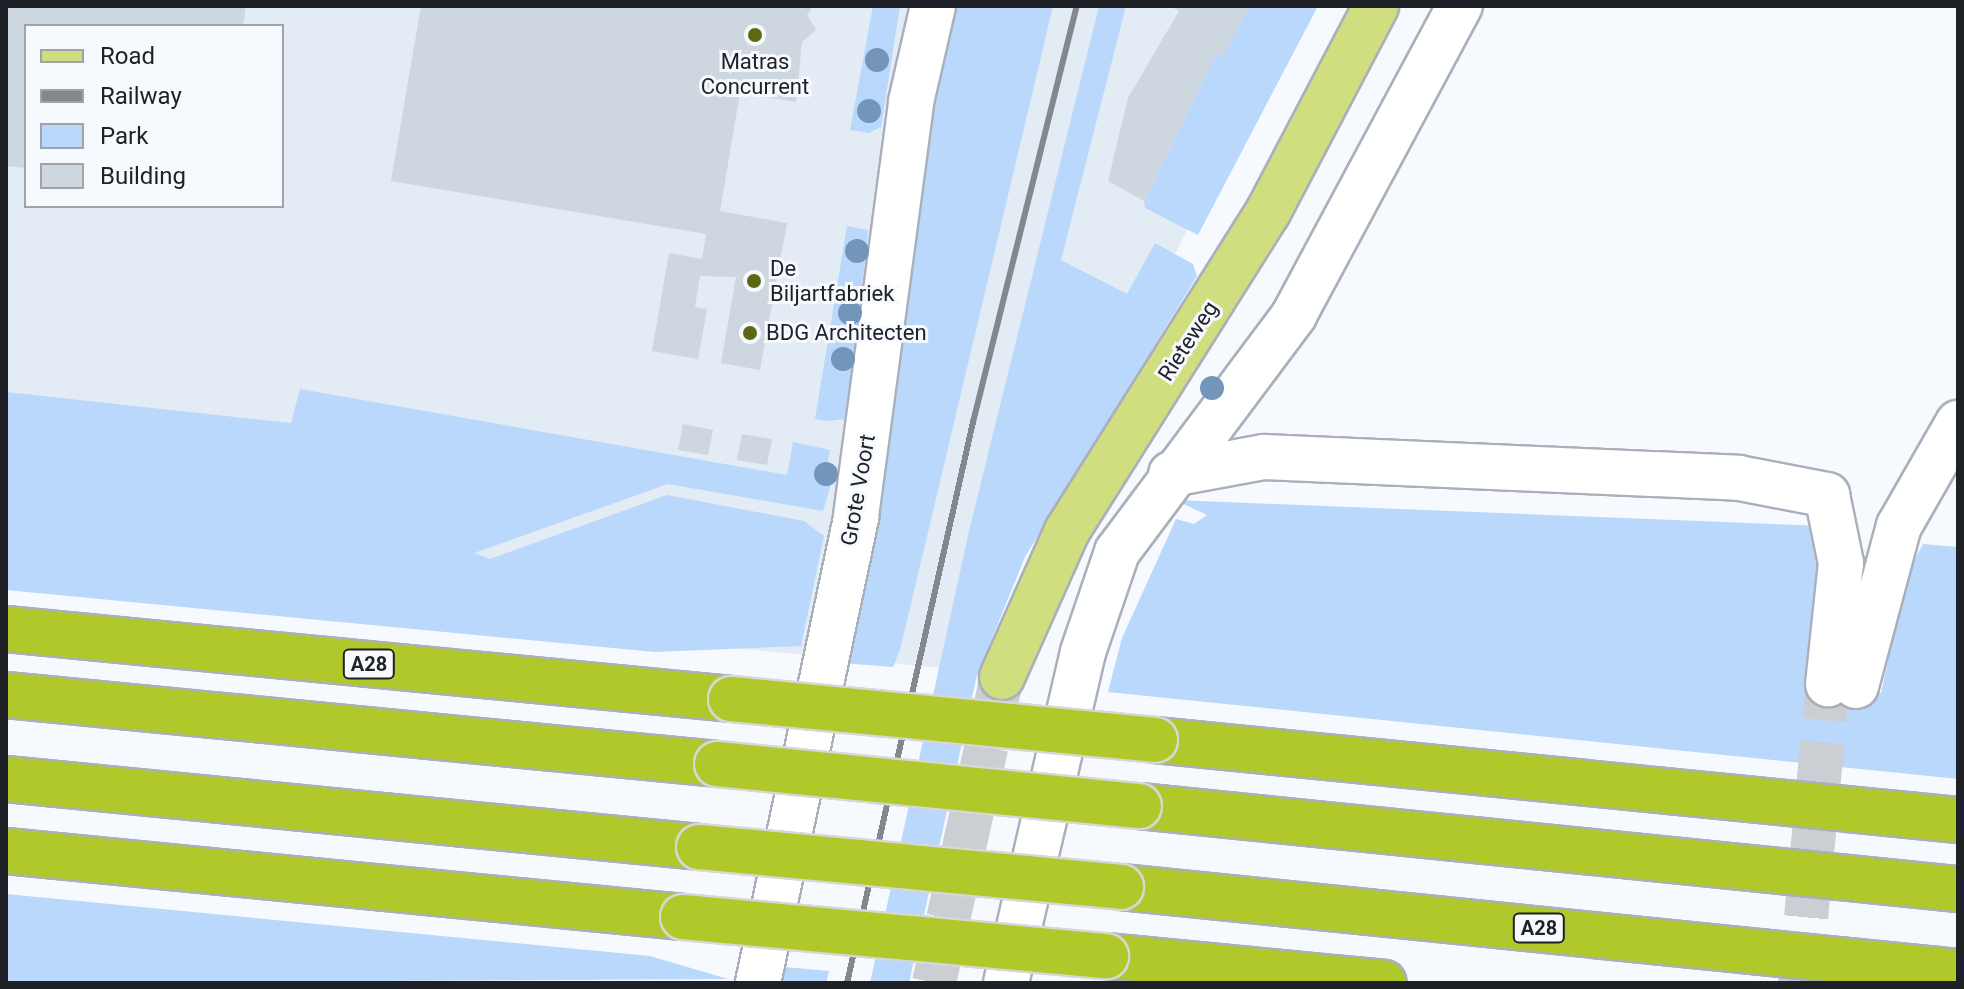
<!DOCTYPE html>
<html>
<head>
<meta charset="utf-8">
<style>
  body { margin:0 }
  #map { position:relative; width:1964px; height:989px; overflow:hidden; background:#f6f9fe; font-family:Roboto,sans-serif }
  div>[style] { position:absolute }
  .built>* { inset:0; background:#e3ebf4 }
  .green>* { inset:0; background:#bad8fc }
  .building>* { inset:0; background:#ced6e0 }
  .minor-tunnel>* { height:44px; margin-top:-22px; transform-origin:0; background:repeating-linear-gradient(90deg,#cbced3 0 44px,transparent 0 66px) }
  .major-tunnel>* { height:44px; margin-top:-22px; transform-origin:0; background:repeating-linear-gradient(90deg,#cbced3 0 44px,transparent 0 66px) }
  .roads { filter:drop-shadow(2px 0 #a9b0ba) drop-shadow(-2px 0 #a9b0ba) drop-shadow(0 2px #a9b0ba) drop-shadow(0 -2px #a9b0ba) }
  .minor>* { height:44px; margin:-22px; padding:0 22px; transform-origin:22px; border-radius:22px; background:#fff }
  .major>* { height:44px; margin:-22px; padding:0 22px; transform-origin:22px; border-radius:22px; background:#d0de80 }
  .highway>* { height:44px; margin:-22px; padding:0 22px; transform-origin:22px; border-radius:22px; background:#b1c82b }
  .rail>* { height:6px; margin:-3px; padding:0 3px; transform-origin:3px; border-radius:3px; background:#84878b }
  .bridges { filter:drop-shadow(2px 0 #d6d7d8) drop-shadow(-2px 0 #d6d7d8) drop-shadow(0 2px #d6d7d8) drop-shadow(0 -2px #d6d7d8) }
  .highway-bridge>* { height:44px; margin:-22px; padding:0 22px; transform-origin:22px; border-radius:22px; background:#b1c82b }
  .trees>* { width:24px; height:24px; margin:-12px; border-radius:50%; background:#7395b9 }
  .dots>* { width:22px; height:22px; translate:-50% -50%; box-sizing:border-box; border:4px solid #f6f9fe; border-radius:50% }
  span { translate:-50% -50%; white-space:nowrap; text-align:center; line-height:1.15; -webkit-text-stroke:6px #f6f9fe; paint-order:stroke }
  .shield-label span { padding:2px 6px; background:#f6f9fe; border:2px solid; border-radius:6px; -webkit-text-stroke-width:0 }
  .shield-label { font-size:20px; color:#1e2125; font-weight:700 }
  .poi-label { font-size:22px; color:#1e2125 }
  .left { translate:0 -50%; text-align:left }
  .street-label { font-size:22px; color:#1e2125 }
  .frame { position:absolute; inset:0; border:8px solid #1e2125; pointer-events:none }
  .legend { position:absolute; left:24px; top:24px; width:260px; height:184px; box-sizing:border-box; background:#f6f9fe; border:2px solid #a0a3a7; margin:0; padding:10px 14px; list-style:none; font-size:24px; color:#1e2125 }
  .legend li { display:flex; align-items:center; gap:16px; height:40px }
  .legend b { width:40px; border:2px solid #a0a3a7 }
</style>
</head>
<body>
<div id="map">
  <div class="built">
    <div style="clip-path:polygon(evenodd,6px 6px,1304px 6px,1024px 543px,975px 671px,6px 579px,6px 6px,26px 26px,282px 26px,282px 206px,26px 206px,26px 26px)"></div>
  </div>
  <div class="green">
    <div style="clip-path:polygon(873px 6px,900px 6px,881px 127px,869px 133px,850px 130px)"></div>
    <div style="clip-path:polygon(957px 6px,1053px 6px,900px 650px,893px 667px,841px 663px,919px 158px)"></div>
    <div style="clip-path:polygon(1099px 6px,1126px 6px,1061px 260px,1127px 294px,1155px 243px,1193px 264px,1197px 276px,1025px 557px,977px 675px,909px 983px,870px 983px,969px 531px)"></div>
    <div style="clip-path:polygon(1250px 6px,1318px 6px,1198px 235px,1145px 208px,1144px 201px,1216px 54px,1222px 57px)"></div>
    <div style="clip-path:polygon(847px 226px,868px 230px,865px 261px,845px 419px,827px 421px,815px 419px)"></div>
    <div style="clip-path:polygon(300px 389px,787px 475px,793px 442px,830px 450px,827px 464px,835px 471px,823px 511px,668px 484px,474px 553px,490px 559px,667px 495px,804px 521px,824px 536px,801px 646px,655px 652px,6px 590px,6px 392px,291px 423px)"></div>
    <div style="clip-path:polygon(1175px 500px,1823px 526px,1811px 686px,1881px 693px,1907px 573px,1923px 544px,1958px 547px,1958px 779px,1108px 692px,1122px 638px,1176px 519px,1194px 524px,1207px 515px)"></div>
    <div style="clip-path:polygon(6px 894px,650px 956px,728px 979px,6px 983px)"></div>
    <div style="clip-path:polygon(774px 966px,829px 971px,826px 983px,770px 983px)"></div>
  </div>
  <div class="building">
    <div style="clip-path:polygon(6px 6px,246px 6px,243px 26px,26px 26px,26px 168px,6px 166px)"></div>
    <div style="clip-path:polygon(421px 6px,813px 6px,807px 15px,816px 30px,802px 42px,796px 102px,740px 93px,720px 211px,787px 223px,760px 370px,721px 363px,736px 277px,700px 276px,695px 307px,707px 309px,698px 359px,652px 351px,669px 253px,702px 259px,706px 234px,391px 181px)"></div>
    <div style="clip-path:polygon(1170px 6px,1250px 6px,1222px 58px,1216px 54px,1144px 201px,1108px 181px,1128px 98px,1179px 11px)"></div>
    <div style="clip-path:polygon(683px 424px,713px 430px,708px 455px,678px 450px)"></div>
    <div style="clip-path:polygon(742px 434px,772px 439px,767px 465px,737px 460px)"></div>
  </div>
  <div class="minor-tunnel">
    <div style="left:1800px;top:983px;width:300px;rotate:-84.7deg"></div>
  </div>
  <div class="major-tunnel">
    <div style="left:934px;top:983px;width:313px;rotate:-77.5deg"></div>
  </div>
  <div class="roads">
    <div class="minor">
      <div style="left:1171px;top:474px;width:95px;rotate:-10.4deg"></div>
      <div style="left:1264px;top:457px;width:475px;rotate:2.5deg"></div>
      <div style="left:1739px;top:478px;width:90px;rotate:10.9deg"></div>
      <div style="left:1827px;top:495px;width:69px;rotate:78.4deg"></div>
      <div style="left:1841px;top:563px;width:122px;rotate:96.1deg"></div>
      <div style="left:1856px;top:686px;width:166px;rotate:-75deg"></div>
      <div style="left:1899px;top:526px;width:119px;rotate:-60.2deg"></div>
      <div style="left:758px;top:983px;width:477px;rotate:-78.1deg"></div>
      <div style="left:856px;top:516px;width:418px;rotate:-82.4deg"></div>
      <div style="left:911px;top:102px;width:98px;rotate:-77.1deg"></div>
      <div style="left:1006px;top:983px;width:340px;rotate:-76.9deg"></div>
      <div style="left:1083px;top:652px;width:106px;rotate:-71.2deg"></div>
      <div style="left:1117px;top:552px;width:296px;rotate:-53.2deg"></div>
      <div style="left:1294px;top:315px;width:351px;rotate:-61.8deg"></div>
    </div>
    <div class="major">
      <div style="left:1002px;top:677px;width:160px;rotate:-66deg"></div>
      <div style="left:1067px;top:531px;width:377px;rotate:-57.8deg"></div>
      <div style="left:1268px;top:212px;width:233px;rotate:-62.3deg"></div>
    </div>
    <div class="highway">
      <div style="left:6px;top:629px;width:728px;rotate:5.51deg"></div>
      <div style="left:6px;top:695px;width:714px;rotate:5.54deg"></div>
      <div style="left:1155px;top:740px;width:807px;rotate:5.69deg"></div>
      <div style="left:6px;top:779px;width:696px;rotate:5.6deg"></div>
      <div style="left:1139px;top:806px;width:823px;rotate:5.79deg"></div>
      <div style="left:6px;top:851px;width:680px;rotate:5.57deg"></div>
      <div style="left:1121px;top:887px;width:841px;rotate:5.8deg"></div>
      <div style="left:1106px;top:956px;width:279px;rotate:5.5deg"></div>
    </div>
  </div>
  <div class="rail">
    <div style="left:847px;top:983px;width:575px;rotate:-77.34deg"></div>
    <div style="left:973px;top:422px;width:429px;rotate:-76deg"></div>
  </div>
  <div class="bridges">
    <div class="highway-bridge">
      <div style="left:731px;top:699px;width:426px;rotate:5.5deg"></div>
      <div style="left:717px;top:764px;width:424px;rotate:5.7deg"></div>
      <div style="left:699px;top:847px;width:424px;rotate:5.4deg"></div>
      <div style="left:683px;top:917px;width:425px;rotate:5.3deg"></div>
    </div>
  </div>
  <div class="trees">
    <div style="left:877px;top:60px"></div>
    <div style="left:869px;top:111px"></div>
    <div style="left:857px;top:251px"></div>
    <div style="left:850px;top:313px"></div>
    <div style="left:843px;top:359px"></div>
    <div style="left:1212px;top:388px"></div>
    <div style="left:826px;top:474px"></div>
  </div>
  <div class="dots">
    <div style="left:755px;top:35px;background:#5c6911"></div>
    <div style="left:754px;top:281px;background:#5c6911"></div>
    <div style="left:750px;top:333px;background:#5c6911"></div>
  </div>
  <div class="shield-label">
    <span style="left:369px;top:664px">A28</span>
    <span style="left:1539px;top:928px">A28</span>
  </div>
  <div class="poi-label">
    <span style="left:755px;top:74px">Matras<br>Concurrent</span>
    <span class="left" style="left:770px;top:281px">De<br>Biljartfabriek</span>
    <span class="left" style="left:766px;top:333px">BDG Architecten</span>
  </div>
  <div class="street-label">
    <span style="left:1188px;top:341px;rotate:-57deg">Rieteweg</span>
    <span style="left:858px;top:490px;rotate:-80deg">Grote Voort</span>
  </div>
  <div class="frame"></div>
  <ul class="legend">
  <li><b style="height:10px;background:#d0de80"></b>Road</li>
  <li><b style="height:10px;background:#84878b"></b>Railway</li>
  <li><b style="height:22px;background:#bad8fc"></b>Park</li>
  <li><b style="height:22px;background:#ced6e0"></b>Building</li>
  </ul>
</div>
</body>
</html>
